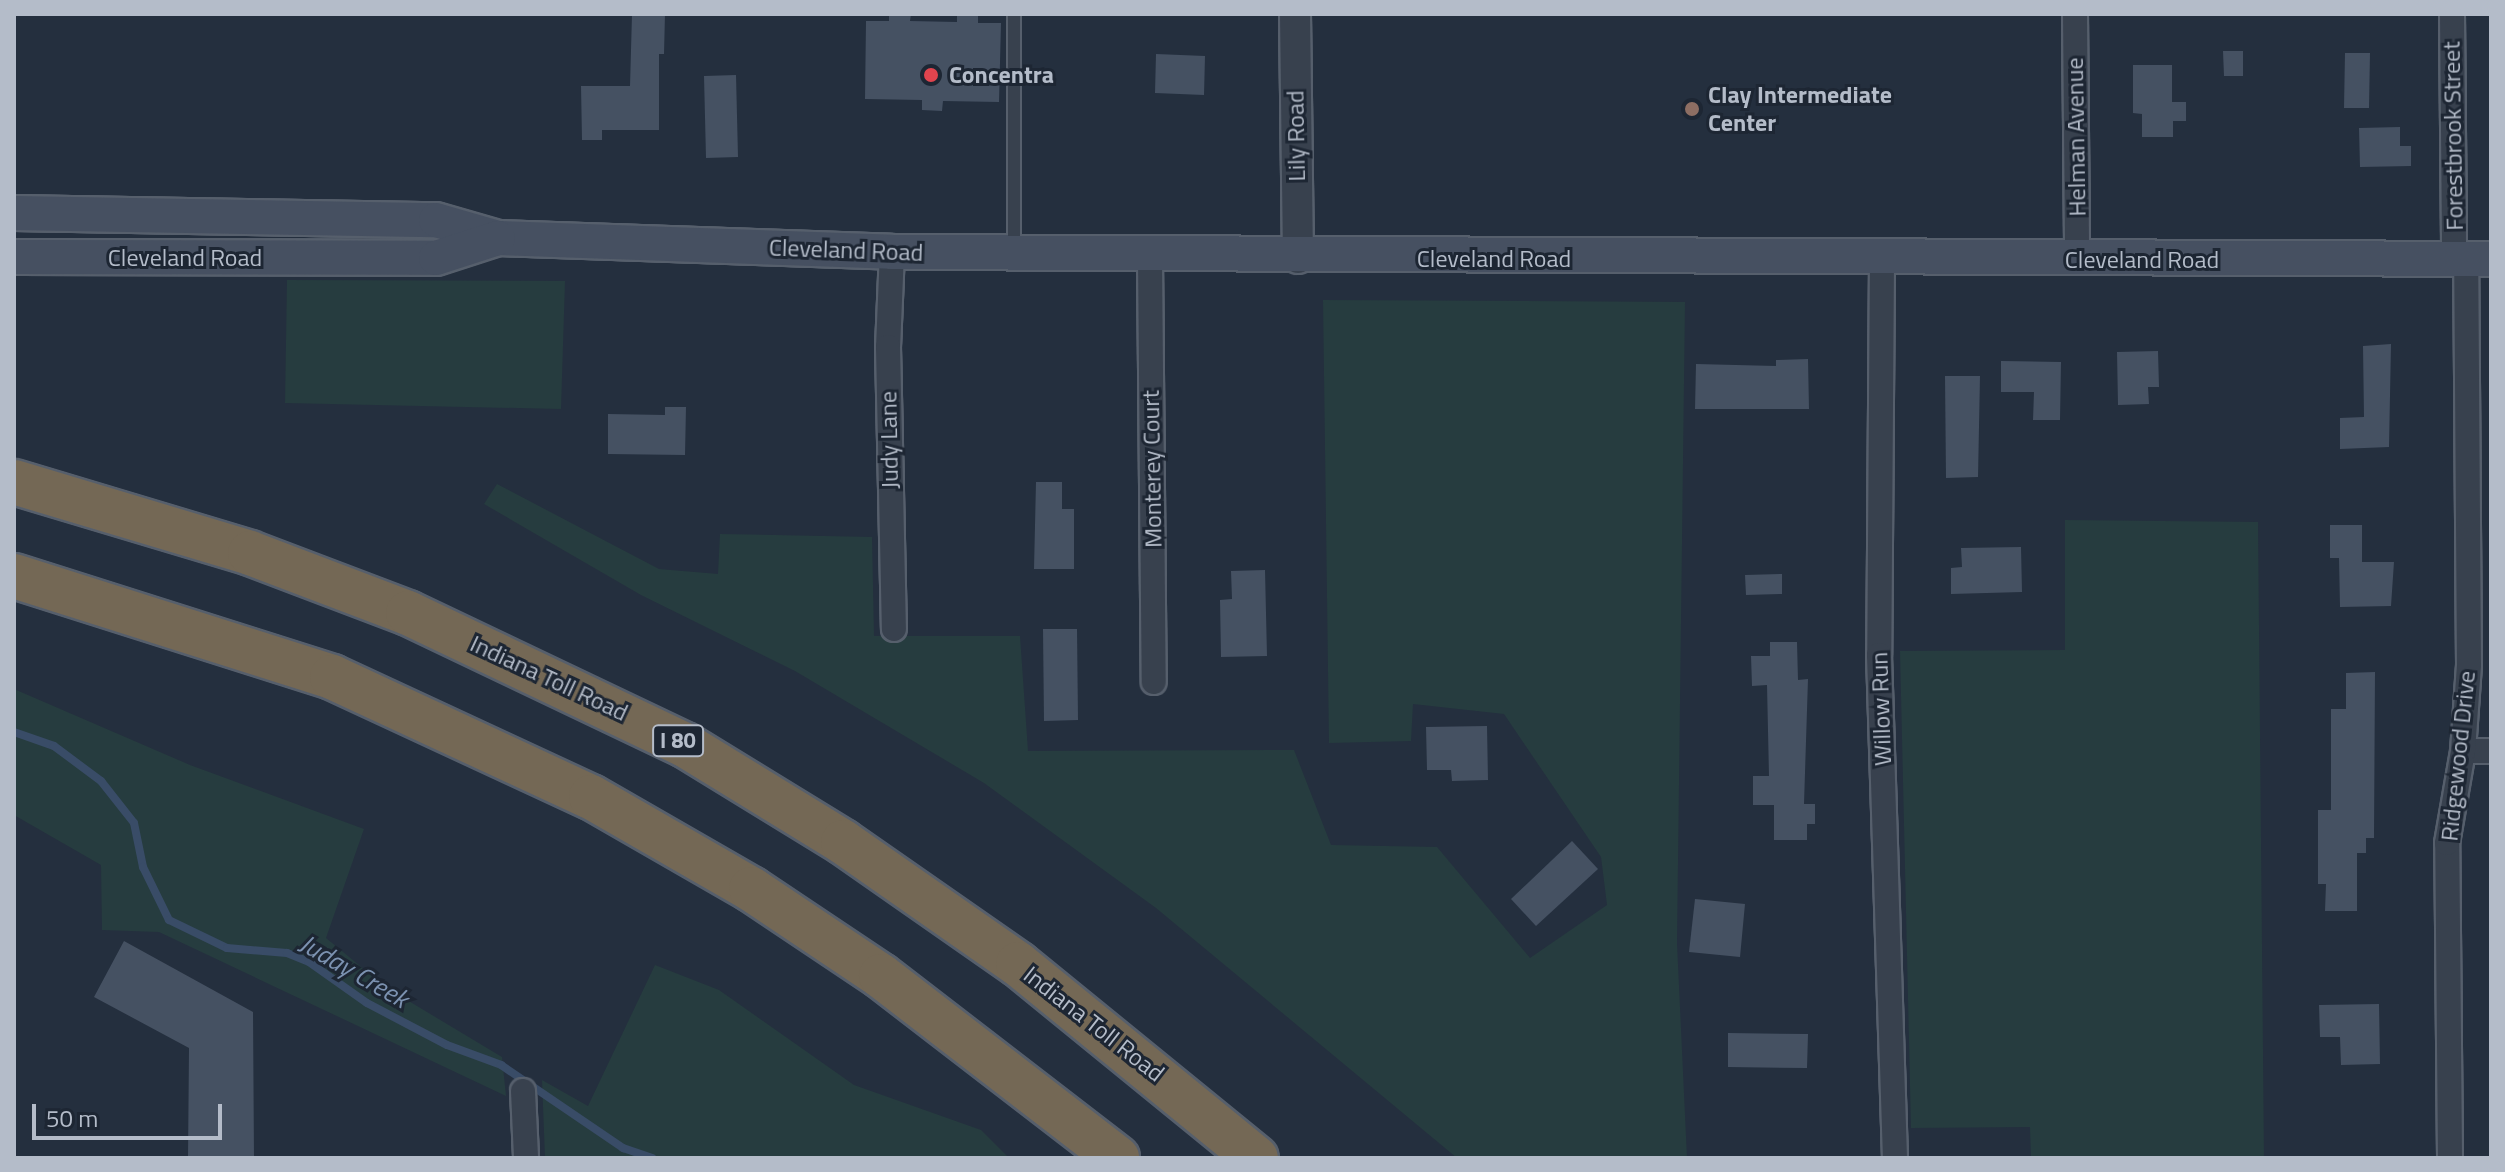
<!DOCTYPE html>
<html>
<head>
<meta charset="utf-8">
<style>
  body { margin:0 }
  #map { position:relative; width:2505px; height:1172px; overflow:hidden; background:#242f3e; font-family:"Titillium Web",sans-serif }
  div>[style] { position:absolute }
  .green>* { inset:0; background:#263c3f }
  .stream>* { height:8px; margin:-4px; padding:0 4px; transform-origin:4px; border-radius:4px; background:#394c67 }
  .building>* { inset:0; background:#455162 }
  .roads { filter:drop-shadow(2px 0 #565f6c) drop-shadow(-2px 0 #565f6c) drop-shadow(0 2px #565f6c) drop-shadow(0 -2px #565f6c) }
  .service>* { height:12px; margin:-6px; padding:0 6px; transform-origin:6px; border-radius:6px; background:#38414e }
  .minor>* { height:24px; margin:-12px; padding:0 12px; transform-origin:12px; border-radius:12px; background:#38414e }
  .tertiary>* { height:30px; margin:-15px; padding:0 15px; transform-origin:15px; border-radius:15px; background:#38414e }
  .secondary>* { height:34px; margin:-17px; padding:0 17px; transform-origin:17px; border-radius:17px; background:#465061 }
  .motorway>* { height:44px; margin:-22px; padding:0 22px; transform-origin:22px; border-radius:22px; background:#746855 }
  .dots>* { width:22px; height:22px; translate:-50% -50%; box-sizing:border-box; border:4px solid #1d2633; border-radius:50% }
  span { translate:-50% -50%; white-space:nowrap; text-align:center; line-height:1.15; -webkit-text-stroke:6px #1d2633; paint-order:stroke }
  .shield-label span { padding:2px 6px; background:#1d2633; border:2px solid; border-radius:6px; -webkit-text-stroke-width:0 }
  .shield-label { font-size:22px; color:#b4bcc9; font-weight:700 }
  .poi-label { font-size:24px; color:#b4bcc9; font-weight:700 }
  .left { translate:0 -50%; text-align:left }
  .street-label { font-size:24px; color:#b4bcc9 }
  .water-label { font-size:26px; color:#7c92b1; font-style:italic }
  .frame { position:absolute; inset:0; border:16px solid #b4bcc9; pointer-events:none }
  .scale { position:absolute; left:32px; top:1104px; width:190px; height:36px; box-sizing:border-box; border:4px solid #b4bcc9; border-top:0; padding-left:10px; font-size:24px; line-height:28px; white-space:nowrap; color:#b4bcc9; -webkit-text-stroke:6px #1d2633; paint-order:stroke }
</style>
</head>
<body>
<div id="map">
  <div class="green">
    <div style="clip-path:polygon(287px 280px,565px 281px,561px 409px,285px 403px)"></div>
    <div style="clip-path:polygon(1323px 300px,1685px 302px,1677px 943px,1687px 1158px,1457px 1158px,1156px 908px,984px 783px,795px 671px,641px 595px,484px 504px,497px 484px,659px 569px,718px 574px,720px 534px,872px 537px,874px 636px,1020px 636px,1028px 751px,1294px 750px,1331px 845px,1437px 847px,1530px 958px,1607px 905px,1601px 857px,1504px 714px,1413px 704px,1411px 741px,1329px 743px)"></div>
    <div style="clip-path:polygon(2065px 520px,2258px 522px,2264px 1158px,2031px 1158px,2030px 1127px,1911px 1128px,1900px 651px,2065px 650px)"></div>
    <div style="clip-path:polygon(14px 689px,190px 765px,364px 829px,326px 938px,387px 988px,502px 1057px,506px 1096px,159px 932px,102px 930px,101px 865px,14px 815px)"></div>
    <div style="clip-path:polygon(655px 965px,719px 990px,854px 1085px,981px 1130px,1009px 1158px,545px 1158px,542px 1080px,588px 1106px)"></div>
  </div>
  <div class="stream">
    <div style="left:14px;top:732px;width:42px;rotate:19.3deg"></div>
    <div style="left:54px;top:746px;width:59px;rotate:36.7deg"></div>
    <div style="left:101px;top:781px;width:53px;rotate:51.8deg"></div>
    <div style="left:134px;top:823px;width:45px;rotate:78.4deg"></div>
    <div style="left:143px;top:867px;width:59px;rotate:63.9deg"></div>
    <div style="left:169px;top:920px;width:64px;rotate:25.8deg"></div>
    <div style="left:227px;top:948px;width:60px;rotate:4.8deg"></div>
    <div style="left:287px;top:953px;width:24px;rotate:22deg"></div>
    <div style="left:309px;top:962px;width:71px;rotate:35.3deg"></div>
    <div style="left:367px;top:1003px;width:90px;rotate:27.7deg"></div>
    <div style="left:447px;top:1045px;width:58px;rotate:20.3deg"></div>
    <div style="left:501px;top:1065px;width:148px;rotate:34.2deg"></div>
    <div style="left:623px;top:1148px;width:31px;rotate:19deg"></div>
  </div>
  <div class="building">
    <div style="clip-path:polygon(632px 14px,665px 14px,664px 54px,659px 54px,659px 130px,602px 130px,602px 140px,582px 140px,581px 86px,630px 86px)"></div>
    <div style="clip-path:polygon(889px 14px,911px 14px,910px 21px,957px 22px,957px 15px,978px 15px,978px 23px,1001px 23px,999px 102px,943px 101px,942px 111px,922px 110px,922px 100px,865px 99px,866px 21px,889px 21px)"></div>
    <div style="clip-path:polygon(2223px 51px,2243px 51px,2243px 76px,2224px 76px)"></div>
    <div style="clip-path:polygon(2345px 53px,2370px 53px,2369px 108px,2344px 108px)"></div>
    <div style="clip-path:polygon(1156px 54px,1205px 56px,1204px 95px,1155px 93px)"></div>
    <div style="clip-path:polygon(2133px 65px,2172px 65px,2172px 102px,2186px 102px,2186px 121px,2173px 121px,2173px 137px,2142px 137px,2142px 114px,2133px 113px)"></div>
    <div style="clip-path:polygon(736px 75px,738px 157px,706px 158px,704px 76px)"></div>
    <div style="clip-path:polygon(2400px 127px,2400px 146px,2411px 146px,2411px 166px,2360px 167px,2359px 128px)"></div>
    <div style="clip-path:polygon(2391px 344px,2389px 447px,2340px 449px,2340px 418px,2364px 417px,2363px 346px)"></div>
    <div style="clip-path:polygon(2158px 351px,2159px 387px,2148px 387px,2149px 404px,2118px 405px,2117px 352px)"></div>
    <div style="clip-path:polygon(1808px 359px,1809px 409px,1695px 409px,1696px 364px,1776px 366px,1776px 360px)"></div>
    <div style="clip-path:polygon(2001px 361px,2061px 362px,2060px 420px,2033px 420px,2034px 392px,2001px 392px)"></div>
    <div style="clip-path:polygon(1945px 376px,1980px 376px,1978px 477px,1946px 478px)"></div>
    <div style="clip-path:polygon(665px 407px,686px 407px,685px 455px,608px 454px,608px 414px,665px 415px)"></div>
    <div style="clip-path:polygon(1036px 482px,1062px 482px,1062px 509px,1074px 509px,1074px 569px,1034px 569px)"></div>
    <div style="clip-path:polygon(2330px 525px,2362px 525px,2362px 562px,2394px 562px,2391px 606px,2340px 607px,2339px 558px,2330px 558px)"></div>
    <div style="clip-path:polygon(2021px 547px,2022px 592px,1951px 594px,1951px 568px,1962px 567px,1961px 548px)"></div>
    <div style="clip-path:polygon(1265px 570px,1267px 656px,1221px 657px,1220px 600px,1232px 599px,1231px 571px)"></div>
    <div style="clip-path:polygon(1782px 574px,1782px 594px,1746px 595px,1745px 575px)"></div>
    <div style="clip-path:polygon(1043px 629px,1077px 629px,1078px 720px,1044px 721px)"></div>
    <div style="clip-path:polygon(1770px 642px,1797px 642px,1798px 680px,1808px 679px,1804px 804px,1815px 804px,1815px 824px,1807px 824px,1807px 840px,1774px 840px,1774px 805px,1753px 805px,1753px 776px,1769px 776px,1767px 685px,1752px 686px,1751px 656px,1770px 656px)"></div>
    <div style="clip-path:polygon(2375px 672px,2374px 838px,2366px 838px,2366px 853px,2357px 853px,2357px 911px,2325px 911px,2326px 884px,2318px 884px,2318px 810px,2331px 810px,2331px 709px,2346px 709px,2346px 673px)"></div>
    <div style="clip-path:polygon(1487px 726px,1488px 780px,1452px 781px,1451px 770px,1427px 770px,1426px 727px)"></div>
    <div style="clip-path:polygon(1572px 841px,1598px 869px,1536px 926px,1511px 899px)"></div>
    <div style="clip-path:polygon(1695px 899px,1745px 904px,1740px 957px,1689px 952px)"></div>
    <div style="clip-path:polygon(124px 941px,253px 1012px,254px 1158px,188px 1158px,189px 1048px,94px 997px)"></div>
    <div style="clip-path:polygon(2379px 1004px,2380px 1064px,2341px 1065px,2340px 1037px,2320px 1037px,2319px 1005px)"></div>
    <div style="clip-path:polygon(1728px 1033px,1808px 1034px,1807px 1068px,1728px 1067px)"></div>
  </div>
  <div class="roads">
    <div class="service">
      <div style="left:1014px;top:251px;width:237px;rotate:-90deg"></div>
    </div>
    <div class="minor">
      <div style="left:2075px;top:14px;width:247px;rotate:89.5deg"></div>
      <div style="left:2452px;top:14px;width:245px;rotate:89.5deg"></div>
      <div style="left:892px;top:252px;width:95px;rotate:92.4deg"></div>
      <div style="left:888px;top:347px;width:282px;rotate:88.8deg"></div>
      <div style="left:1150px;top:257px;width:425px;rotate:89.5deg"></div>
      <div style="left:1882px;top:260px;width:395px;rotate:90.4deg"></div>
      <div style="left:1879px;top:655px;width:503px;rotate:88.18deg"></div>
      <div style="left:2463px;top:751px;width:28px"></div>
      <div style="left:523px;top:1091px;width:67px;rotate:87.4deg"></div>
      <div style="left:2450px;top:1158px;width:315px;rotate:-90.5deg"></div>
      <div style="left:2447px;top:843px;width:93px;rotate:-80.1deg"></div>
      <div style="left:2463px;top:751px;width:86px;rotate:-86deg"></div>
      <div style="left:2469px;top:665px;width:406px;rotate:-90.4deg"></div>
    </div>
    <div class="tertiary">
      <div style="left:1295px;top:14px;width:244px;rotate:89.3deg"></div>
    </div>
    <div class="secondary">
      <div style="left:14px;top:213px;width:422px;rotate:1deg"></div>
      <div style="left:436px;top:220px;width:65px;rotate:16.2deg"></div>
      <div style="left:498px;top:238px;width:394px;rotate:2deg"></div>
      <div style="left:892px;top:252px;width:1599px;rotate:0.25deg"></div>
      <div style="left:14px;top:257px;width:422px;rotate:0.1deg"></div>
      <div style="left:436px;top:258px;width:65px;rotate:-17.9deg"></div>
    </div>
    <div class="motorway">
      <div style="left:14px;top:482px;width:246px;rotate:16.7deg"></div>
      <div style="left:250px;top:553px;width:169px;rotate:20.8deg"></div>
      <div style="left:408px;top:613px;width:307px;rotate:25.5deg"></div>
      <div style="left:685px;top:745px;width:185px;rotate:31.5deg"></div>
      <div style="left:843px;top:842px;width:213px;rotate:34.9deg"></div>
      <div style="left:1018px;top:964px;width:307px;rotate:39.2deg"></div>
      <div style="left:14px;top:576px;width:334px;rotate:17.6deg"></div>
      <div style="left:332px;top:677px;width:285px;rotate:24.9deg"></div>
      <div style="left:591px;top:797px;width:185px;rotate:29.9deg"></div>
      <div style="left:751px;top:889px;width:156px;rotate:33.8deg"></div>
      <div style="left:881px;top:976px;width:298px;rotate:37.6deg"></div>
    </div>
  </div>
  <div class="dots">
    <div style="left:931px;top:75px;background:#e0444e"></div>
    <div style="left:1692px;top:109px;background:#8d6e63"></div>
  </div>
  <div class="shield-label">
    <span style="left:678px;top:741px">I 80</span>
  </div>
  <div class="poi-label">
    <span class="left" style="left:949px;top:75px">Concentra</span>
    <span class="left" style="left:1708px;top:109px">Clay Intermediate<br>Center</span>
  </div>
  <div class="street-label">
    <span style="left:1296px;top:136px;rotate:-91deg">Lily Road</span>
    <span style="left:2453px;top:136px;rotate:-91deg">Forestbrook Street</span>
    <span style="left:2076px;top:137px;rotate:-91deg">Helman Avenue</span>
    <span style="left:846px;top:250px;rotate:2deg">Cleveland Road</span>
    <span style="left:185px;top:258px">Cleveland Road</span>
    <span style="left:1494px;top:259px">Cleveland Road</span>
    <span style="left:2142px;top:260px">Cleveland Road</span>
    <span style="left:889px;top:440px;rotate:-91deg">Judy Lane</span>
    <span style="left:1152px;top:469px;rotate:-91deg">Monterey Court</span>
    <span style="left:549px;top:678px;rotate:25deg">Indiana Toll Road</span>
    <span style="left:1881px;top:709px;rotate:-92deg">Willow Run</span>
    <span style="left:2458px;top:756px;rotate:-84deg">Ridgewood Drive</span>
    <span style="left:1094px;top:1024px;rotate:38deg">Indiana Toll Road</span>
  </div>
  <div class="water-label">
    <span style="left:354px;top:971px;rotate:30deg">Juday Creek</span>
  </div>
  <div class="frame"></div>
  <div class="scale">50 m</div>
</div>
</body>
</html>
